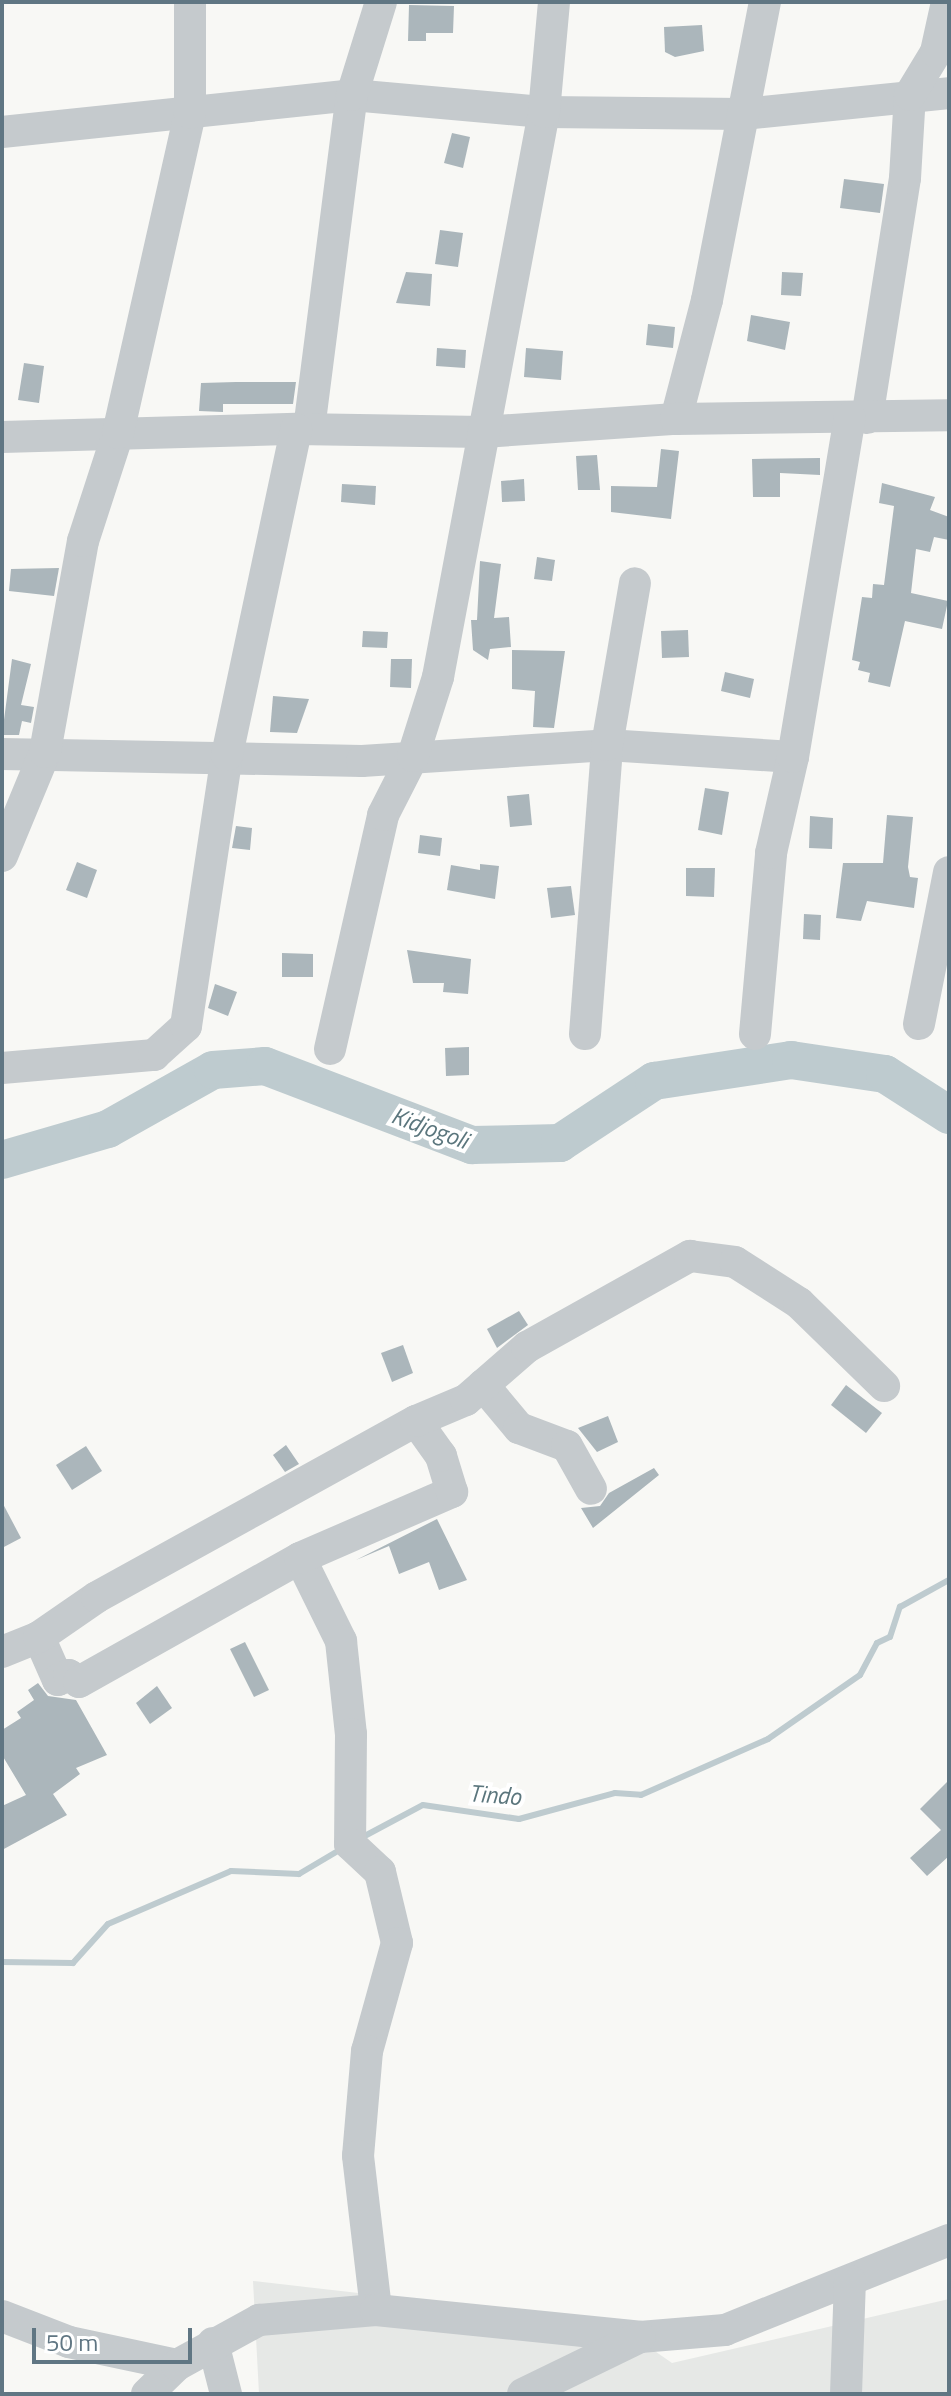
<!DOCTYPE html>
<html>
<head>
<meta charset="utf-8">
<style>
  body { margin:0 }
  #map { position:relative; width:951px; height:2396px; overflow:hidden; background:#f8f8f5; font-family:"Titillium Web",sans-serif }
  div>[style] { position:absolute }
  .built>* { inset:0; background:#e6e8e6 }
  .stream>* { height:6px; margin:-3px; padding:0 3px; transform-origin:3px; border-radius:3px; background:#becbcf }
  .river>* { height:38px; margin:-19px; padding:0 19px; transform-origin:19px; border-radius:19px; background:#becbcf }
  .building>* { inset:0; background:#abb6bb }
  .minor>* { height:32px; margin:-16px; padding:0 16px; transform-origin:16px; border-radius:16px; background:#c5cacd }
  span { translate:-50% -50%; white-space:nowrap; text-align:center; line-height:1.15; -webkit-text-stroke:8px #fff; paint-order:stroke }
  .water-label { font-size:24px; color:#5b767d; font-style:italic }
  .frame { position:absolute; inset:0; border:4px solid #607683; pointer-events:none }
  .scale { position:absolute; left:32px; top:2328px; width:160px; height:36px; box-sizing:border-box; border:4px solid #607683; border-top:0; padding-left:10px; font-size:24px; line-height:28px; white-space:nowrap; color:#607683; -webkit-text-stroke:6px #fff; paint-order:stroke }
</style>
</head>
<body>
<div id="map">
  <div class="built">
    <div style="clip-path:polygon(253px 2281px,613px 2322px,672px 2363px,949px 2299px,949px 2394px,259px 2394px)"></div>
  </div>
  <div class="stream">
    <div style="left:359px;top:1839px;width:72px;rotate:-28deg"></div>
    <div style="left:423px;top:1805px;width:97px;rotate:8.3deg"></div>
    <div style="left:519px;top:1819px;width:99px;rotate:-15.2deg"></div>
    <div style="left:615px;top:1793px;width:26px;rotate:4deg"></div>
    <div style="left:641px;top:1795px;width:139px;rotate:-23.8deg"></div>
    <div style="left:768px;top:1739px;width:112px;rotate:-34.8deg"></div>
    <div style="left:860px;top:1675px;width:36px;rotate:-62deg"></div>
    <div style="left:877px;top:1643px;width:14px;rotate:-25deg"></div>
    <div style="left:890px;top:1637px;width:32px;rotate:-72deg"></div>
    <div style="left:900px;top:1607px;width:56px;rotate:-28.9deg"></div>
    <div style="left:2px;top:1962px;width:71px;rotate:0.8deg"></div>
    <div style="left:73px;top:1963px;width:52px;rotate:-48.1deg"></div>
    <div style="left:108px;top:1924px;width:134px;rotate:-23.3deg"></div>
    <div style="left:231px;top:1871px;width:68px;rotate:2.5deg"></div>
    <div style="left:299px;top:1874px;width:51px;rotate:-30.6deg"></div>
  </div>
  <div class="river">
    <div style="left:2px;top:1160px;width:110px;rotate:-16.3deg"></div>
    <div style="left:108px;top:1129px;width:120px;rotate:-29.3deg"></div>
    <div style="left:213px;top:1070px;width:52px;rotate:-4.4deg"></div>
    <div style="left:265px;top:1066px;width:222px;rotate:20.9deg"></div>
    <div style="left:472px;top:1145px;width:88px;rotate:-1.3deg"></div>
    <div style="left:560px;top:1143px;width:113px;rotate:-33.4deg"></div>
    <div style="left:654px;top:1081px;width:139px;rotate:-8.7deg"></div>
    <div style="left:791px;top:1060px;width:95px;rotate:8.5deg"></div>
    <div style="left:885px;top:1074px;width:76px;rotate:32.6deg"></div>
  </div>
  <div class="building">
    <div style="clip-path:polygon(409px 5px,454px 6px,453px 33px,426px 33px,426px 41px,408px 41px)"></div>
    <div style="clip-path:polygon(702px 25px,704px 51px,675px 57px,665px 52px,664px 27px)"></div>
    <div style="clip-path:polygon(452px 133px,470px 137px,463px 168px,444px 163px)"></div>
    <div style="clip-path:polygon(844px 179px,884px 184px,880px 213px,840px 208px)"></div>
    <div style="clip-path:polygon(440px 230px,463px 233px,458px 267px,435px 264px)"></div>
    <div style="clip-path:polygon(406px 272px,432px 274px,430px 306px,396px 303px)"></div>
    <div style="clip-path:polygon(782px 272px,803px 273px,801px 296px,781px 295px)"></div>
    <div style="clip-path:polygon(751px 315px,790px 322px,785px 350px,747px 341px)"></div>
    <div style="clip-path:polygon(648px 324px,675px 327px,673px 348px,646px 345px)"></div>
    <div style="clip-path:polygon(437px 348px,466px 350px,465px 368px,436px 366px)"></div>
    <div style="clip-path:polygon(526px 348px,563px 351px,561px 380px,524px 377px)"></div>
    <div style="clip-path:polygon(24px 363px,44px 366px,39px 403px,18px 400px)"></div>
    <div style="clip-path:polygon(236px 382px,296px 382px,293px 404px,223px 404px,223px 412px,199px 411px,201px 383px)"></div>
    <div style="clip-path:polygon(661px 449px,679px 451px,671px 519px,611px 512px,611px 486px,657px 487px)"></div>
    <div style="clip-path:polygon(597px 455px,600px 490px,578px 490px,576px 456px)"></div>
    <div style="clip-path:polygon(820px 458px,820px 475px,780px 473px,780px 497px,753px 497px,752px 459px)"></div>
    <div style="clip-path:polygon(524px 479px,525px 501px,502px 502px,501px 481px)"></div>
    <div style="clip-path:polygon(882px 483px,935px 497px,930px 510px,949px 517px,949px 540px,934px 537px,930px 552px,916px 549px,911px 593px,948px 601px,942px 629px,905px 621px,890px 687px,868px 682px,870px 673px,858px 670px,860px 662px,852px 660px,862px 597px,872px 598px,873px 584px,884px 585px,894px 506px,879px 503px)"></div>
    <div style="clip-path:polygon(342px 484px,376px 486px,375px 505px,341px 502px)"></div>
    <div style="clip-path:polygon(537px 557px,555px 560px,552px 581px,534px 579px)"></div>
    <div style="clip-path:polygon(480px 561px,501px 564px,494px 618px,509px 617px,511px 647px,490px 649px,488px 660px,473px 650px,471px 620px,477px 620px)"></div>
    <div style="clip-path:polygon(59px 568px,54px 596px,9px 591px,11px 569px)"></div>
    <div style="clip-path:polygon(688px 630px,689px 657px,662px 658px,661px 631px)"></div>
    <div style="clip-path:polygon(363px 631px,388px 632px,387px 648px,362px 647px)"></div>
    <div style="clip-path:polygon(512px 650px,565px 651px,554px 728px,533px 727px,535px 691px,512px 689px)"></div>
    <div style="clip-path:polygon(12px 659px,31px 664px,21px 705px,34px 707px,31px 723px,22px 721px,19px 735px,2px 735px)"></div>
    <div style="clip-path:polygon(391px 659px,412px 659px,411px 688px,390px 687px)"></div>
    <div style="clip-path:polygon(725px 672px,754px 679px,750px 698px,721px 691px)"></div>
    <div style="clip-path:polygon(273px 696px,309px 699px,297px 733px,270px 732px)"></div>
    <div style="clip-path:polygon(705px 788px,729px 792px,722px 835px,698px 830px)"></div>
    <div style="clip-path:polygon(529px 794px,532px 825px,510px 827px,507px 796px)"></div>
    <div style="clip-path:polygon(887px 815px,913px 817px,908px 867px,910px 877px,918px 878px,914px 908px,867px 901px,861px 921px,836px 918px,843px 863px,883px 863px)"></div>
    <div style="clip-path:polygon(810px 816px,833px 818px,832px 849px,809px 848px)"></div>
    <div style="clip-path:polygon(236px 826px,252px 828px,250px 850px,232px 848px)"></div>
    <div style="clip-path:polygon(420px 835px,442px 838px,440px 856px,418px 853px)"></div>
    <div style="clip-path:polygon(77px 862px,97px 870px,87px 898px,66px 890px)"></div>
    <div style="clip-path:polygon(480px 864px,499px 866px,495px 899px,447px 890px,451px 865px,480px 870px)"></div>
    <div style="clip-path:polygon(686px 868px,715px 868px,714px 897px,686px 896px)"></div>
    <div style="clip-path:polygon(571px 886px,575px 915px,551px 918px,547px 888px)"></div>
    <div style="clip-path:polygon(804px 914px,821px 915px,820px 940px,803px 939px)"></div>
    <div style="clip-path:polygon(407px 950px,471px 959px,468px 994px,443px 992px,444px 983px,413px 983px)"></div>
    <div style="clip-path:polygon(282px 953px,313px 954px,313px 977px,282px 977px)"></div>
    <div style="clip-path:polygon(215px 984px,237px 992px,228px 1016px,208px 1008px)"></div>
    <div style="clip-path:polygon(469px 1047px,469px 1075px,446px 1076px,445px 1048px)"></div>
    <div style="clip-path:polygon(519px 1311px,528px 1325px,497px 1348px,487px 1329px)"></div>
    <div style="clip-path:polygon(403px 1345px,413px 1373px,392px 1382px,381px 1353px)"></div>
    <div style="clip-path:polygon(846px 1385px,882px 1413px,866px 1433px,831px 1405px)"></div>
    <div style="clip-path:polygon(608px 1416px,618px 1442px,597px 1452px,578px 1428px)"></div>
    <div style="clip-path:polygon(286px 1445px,299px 1464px,285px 1472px,273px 1455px)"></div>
    <div style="clip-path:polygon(86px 1446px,102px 1471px,72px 1490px,56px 1465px)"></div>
    <div style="clip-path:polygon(654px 1468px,659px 1475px,593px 1528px,581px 1508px,600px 1506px,609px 1493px)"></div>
    <div style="clip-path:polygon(2px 1502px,21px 1538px,2px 1548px)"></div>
    <div style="clip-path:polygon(437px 1519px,467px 1580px,439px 1590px,429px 1562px,399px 1574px,389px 1546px,356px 1560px)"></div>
    <div style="clip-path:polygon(245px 1642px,269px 1690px,254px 1697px,230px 1649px)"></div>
    <div style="clip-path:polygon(38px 1683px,48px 1696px,76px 1700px,107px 1755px,76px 1768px,80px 1774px,53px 1794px,67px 1815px,2px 1850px,2px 1806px,26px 1795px,2px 1755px,2px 1730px,21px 1718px,17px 1712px,34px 1700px,28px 1690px)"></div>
    <div style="clip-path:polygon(157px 1686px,172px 1708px,150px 1724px,136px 1703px)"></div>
    <div style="clip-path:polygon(949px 1780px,949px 1856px,927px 1876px,910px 1858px,941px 1830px,920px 1809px)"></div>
  </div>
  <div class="minor">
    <div style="left:2px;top:132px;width:352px;rotate:-6deg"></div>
    <div style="left:352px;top:95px;width:193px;rotate:5.1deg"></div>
    <div style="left:544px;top:112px;width:199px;rotate:0.6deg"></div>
    <div style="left:743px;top:114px;width:207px;rotate:-5.8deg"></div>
    <div style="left:867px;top:418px;width:243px;rotate:-81deg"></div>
    <div style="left:905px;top:178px;width:83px;rotate:-86.6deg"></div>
    <div style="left:910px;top:95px;width:50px;rotate:-58.8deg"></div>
    <div style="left:936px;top:52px;width:51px;rotate:-77.6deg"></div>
    <div style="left:676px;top:419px;width:123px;rotate:-75.4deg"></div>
    <div style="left:707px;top:300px;width:304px;rotate:-79deg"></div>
    <div style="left:309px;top:429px;width:337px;rotate:-82.7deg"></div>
    <div style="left:352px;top:95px;width:97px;rotate:-72.7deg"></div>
    <div style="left:2px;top:437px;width:294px;rotate:-1.6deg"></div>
    <div style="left:296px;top:429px;width:187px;rotate:0.9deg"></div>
    <div style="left:483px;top:432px;width:193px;rotate:-3.9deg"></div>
    <div style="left:676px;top:419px;width:273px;rotate:-0.8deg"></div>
    <div style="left:2px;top:754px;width:360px;rotate:1.1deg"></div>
    <div style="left:362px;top:761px;width:246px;rotate:-3.7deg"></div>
    <div style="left:607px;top:745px;width:186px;rotate:3.7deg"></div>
    <div style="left:2px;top:856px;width:113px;rotate:-67.5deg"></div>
    <div style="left:45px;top:752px;width:214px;rotate:-79.8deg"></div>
    <div style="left:83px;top:541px;width:114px;rotate:-72deg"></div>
    <div style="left:118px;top:433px;width:328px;rotate:-77.3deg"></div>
    <div style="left:190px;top:113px;width:111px;rotate:-90deg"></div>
    <div style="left:919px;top:1024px;width:155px;rotate:-78.8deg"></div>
    <div style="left:585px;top:1034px;width:290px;rotate:-85.6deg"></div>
    <div style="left:607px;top:745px;width:164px;rotate:-80.2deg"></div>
    <div style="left:755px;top:1034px;width:182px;rotate:-84.9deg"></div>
    <div style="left:771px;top:853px;width:98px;rotate:-77.1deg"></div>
    <div style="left:793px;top:757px;width:344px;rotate:-80.5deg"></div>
    <div style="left:330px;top:1049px;width:240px;rotate:-77.2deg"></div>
    <div style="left:383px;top:815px;width:66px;rotate:-63deg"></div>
    <div style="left:413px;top:756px;width:83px;rotate:-72.4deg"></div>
    <div style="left:438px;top:677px;width:575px;rotate:-79.37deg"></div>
    <div style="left:544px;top:112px;width:110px;rotate:-84.8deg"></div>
    <div style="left:2px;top:1068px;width:153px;rotate:-4.9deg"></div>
    <div style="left:154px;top:1055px;width:43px;rotate:-42.2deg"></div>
    <div style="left:186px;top:1026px;width:274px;rotate:-81.4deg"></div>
    <div style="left:227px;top:755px;width:333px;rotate:-78deg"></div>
    <div style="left:483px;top:1385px;width:56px;rotate:50.1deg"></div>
    <div style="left:519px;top:1428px;width:51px;rotate:20.6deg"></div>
    <div style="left:567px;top:1446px;width:49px;rotate:60.8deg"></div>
    <div style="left:300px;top:1558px;width:93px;rotate:63.7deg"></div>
    <div style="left:341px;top:1641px;width:94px;rotate:83.9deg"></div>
    <div style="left:351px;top:1734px;width:110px;rotate:90.5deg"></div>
    <div style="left:350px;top:1844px;width:41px;rotate:43deg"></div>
    <div style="left:380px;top:1872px;width:73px;rotate:76.5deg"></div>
    <div style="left:397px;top:1943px;width:112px;rotate:105.5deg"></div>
    <div style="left:367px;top:2051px;width:105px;rotate:94.9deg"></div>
    <div style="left:358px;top:2156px;width:155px;rotate:83.3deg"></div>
    <div style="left:39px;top:1637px;width:47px;rotate:66.2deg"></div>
    <div style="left:58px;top:1680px;width:12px;rotate:-24deg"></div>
    <div style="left:69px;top:1675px;width:12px;rotate:35deg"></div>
    <div style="left:79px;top:1682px;width:253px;rotate:-29.3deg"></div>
    <div style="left:300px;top:1558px;width:166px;rotate:-23.5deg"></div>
    <div style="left:452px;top:1492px;width:38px;rotate:-107deg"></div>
    <div style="left:441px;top:1456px;width:43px;rotate:-125.5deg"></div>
    <div style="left:2px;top:1652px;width:40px;rotate:-22deg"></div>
    <div style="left:39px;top:1637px;width:70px;rotate:-34.6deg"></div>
    <div style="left:97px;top:1597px;width:364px;rotate:-28.9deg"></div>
    <div style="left:416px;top:1421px;width:54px;rotate:-22.8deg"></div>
    <div style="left:466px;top:1400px;width:81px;rotate:-41deg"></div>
    <div style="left:527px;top:1347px;width:187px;rotate:-29.2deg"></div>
    <div style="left:690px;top:1256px;width:45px;rotate:7.6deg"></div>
    <div style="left:735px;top:1262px;width:76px;rotate:32.6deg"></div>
    <div style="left:799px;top:1303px;width:119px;rotate:44.3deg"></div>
    <div style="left:2px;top:2316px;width:72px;rotate:21.2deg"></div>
    <div style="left:69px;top:2342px;width:110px;rotate:12deg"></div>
    <div style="left:213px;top:2343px;width:53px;rotate:75.7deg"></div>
    <div style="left:147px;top:2394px;width:42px;rotate:-44deg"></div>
    <div style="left:177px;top:2365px;width:94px;rotate:-28.8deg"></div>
    <div style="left:259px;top:2320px;width:117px;rotate:-4.9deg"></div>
    <div style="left:376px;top:2310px;width:265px;rotate:5.8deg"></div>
    <div style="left:640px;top:2337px;width:85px;rotate:-4.7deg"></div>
    <div style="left:725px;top:2330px;width:241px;rotate:-21.9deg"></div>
    <div style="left:523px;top:2394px;width:130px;rotate:-26deg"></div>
    <div style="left:846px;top:2394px;width:113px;rotate:-88deg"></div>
  </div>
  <div class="water-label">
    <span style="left:430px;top:1128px;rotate:20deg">Kidjogoli</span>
    <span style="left:495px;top:1795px;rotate:4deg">Tindo</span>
  </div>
  <div class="frame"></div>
  <div class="scale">50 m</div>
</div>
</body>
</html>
